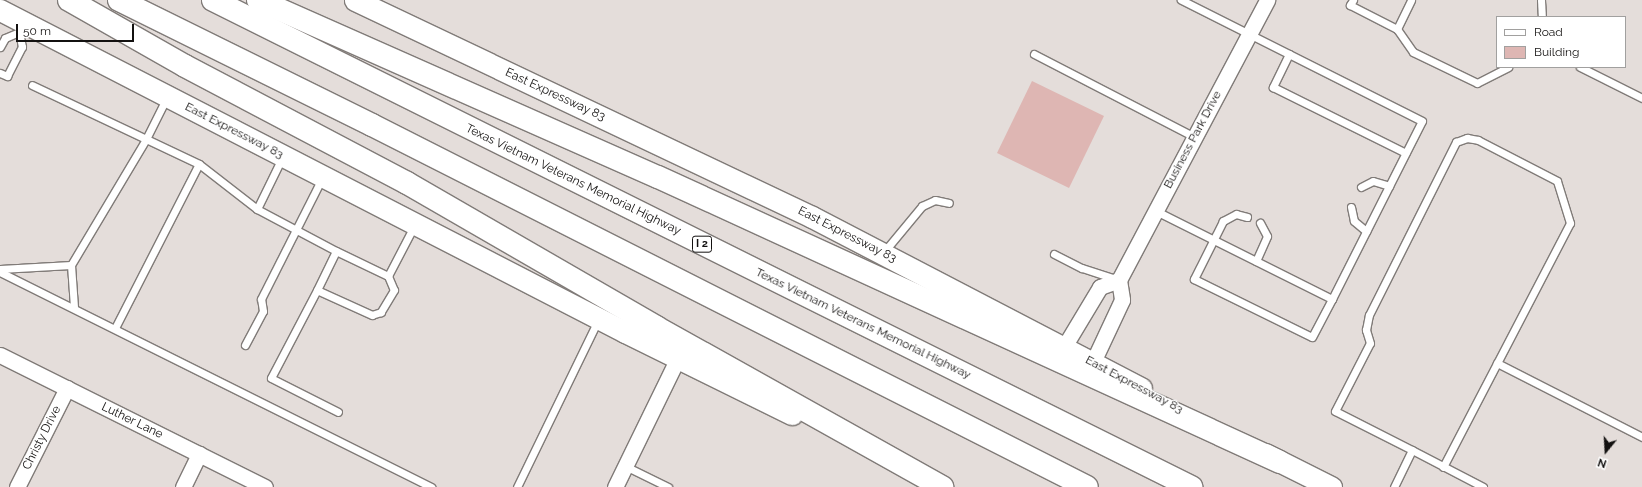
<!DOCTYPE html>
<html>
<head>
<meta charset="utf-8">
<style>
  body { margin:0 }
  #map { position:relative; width:1642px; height:487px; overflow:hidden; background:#e4ddda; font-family:Raleway,sans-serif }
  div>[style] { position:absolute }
  .building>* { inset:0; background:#deb6b3 }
  .roads { filter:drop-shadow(1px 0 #807b78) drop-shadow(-1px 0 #807b78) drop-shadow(0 1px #807b78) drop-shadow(0 -1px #807b78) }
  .lane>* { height:7px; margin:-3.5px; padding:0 3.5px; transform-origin:3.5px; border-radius:3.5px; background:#fff }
  .street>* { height:15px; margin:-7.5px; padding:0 7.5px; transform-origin:7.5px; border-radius:7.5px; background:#fff }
  .secondary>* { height:21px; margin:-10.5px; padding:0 10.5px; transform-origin:10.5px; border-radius:10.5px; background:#fff }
  .highway>* { height:22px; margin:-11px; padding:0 11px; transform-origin:11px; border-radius:11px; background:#fff }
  span { translate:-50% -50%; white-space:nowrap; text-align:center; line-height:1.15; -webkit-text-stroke:3px #fff; paint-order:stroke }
  .shield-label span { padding:1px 3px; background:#fff; border:1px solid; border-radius:3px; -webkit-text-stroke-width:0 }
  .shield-label { font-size:11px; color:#131110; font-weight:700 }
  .street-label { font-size:12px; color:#131110 }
  .legend { position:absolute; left:1496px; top:16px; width:130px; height:52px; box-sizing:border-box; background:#fff; border:1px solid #a1a09f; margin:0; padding:5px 7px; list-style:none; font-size:12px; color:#131110 }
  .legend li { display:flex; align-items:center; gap:8px; height:20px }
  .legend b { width:20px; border:1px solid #a1a09f }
  .north { position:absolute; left:1586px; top:431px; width:40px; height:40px; -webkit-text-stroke:3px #fff; paint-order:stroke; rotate:198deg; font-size:11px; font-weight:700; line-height:16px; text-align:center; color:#131110 }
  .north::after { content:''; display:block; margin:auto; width:14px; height:18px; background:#131110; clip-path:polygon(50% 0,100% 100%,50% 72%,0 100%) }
  .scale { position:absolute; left:16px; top:24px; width:118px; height:18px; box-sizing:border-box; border:2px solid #131110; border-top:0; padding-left:5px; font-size:12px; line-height:14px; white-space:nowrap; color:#131110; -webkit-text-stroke:3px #fff; paint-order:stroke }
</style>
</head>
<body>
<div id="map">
  <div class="building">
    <div style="clip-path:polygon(1032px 81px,1104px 116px,1069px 188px,997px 153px)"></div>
  </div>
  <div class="roads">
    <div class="lane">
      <div style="left:1353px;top:0;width:6px;rotate:121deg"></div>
      <div style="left:1350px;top:5px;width:53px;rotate:27.1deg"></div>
      <div style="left:1397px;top:29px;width:32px;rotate:-64deg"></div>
      <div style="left:1541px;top:0;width:17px;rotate:87deg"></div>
      <div style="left:1397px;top:29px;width:28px;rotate:55deg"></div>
      <div style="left:1413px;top:52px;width:71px;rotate:25.8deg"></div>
      <div style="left:1477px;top:83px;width:35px;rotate:-27deg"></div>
      <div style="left:0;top:47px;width:10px;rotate:-61deg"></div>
      <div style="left:5px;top:38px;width:15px;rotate:-23deg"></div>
      <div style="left:1034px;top:54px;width:181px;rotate:27.3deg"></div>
      <div style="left:1289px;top:54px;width:37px;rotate:116deg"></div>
      <div style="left:1273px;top:87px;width:148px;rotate:26.4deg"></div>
      <div style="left:1580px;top:67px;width:69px;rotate:26.6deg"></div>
      <div style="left:0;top:73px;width:8px;rotate:23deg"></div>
      <div style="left:7px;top:76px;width:33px;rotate:-63deg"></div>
      <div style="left:22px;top:47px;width:15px;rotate:-101deg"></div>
      <div style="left:19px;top:32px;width:10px;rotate:-66deg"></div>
      <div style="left:199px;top:164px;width:73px;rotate:37.8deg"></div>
      <div style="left:257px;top:209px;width:89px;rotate:28deg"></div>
      <div style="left:1361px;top:187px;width:13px;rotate:-27deg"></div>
      <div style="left:1373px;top:181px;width:17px;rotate:17deg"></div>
      <div style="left:1351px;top:207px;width:14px;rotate:78deg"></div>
      <div style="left:1354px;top:221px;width:16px;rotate:40deg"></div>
      <div style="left:257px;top:209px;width:57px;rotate:-63.9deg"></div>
      <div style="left:1156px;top:211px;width:197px;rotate:26.6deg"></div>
      <div style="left:1332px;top:299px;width:199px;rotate:-63.2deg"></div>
      <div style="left:1422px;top:121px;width:270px;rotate:-153.3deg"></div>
      <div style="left:1247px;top:217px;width:11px;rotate:-165deg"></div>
      <div style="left:1236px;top:214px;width:15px;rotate:152deg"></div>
      <div style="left:1223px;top:221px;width:65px;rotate:116.6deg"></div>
      <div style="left:1194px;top:279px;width:131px;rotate:26.2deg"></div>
      <div style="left:1312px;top:337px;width:43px;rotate:-62.2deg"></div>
      <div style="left:883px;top:253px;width:61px;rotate:-50.3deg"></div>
      <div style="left:922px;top:206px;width:14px;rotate:-25deg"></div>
      <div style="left:935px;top:200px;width:14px;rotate:12deg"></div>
      <div style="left:1054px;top:254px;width:31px;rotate:27deg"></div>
      <div style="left:1082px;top:268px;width:35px;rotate:18deg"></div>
      <div style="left:1256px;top:261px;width:27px;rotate:-66deg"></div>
      <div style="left:1267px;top:236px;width:15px;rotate:-118deg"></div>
      <div style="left:71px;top:265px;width:42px;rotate:85.9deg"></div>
      <div style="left:0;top:269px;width:71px;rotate:-3.2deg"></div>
      <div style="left:71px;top:265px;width:147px;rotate:-59.2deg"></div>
      <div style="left:146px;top:139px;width:126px;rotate:-154.7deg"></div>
      <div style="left:0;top:272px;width:482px;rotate:26.5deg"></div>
      <div style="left:388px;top:276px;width:15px;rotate:67deg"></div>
      <div style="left:394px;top:290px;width:26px;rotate:121deg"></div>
      <div style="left:381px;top:312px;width:9px;rotate:162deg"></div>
      <div style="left:372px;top:315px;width:60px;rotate:-155.6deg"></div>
      <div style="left:317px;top:290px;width:43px;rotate:-64deg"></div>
      <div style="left:336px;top:251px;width:58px;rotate:25.7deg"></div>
      <div style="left:388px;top:276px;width:56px;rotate:-62.5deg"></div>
      <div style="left:317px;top:290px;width:99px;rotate:117.6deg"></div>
      <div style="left:271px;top:378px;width:75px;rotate:26.9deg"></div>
      <div style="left:115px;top:328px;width:184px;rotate:-62.9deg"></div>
      <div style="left:199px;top:164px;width:59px;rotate:-154.7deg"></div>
      <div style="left:146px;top:139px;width:47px;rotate:-63.4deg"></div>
      <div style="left:245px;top:345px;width:38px;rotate:-62deg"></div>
      <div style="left:263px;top:311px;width:12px;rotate:-99deg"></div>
      <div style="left:261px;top:299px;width:136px;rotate:-63.2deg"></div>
      <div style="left:1497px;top:363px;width:163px;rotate:27deg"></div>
      <div style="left:1412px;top:450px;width:86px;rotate:-153.1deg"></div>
      <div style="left:1335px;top:411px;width:76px;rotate:-62.8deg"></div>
      <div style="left:1370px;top:343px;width:14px;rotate:-107deg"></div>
      <div style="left:1366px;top:330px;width:15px;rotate:-79deg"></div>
      <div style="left:1369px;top:315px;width:194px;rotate:-63.3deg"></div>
      <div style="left:1456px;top:142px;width:12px;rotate:-20deg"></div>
      <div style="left:1467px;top:138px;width:11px;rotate:10deg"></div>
      <div style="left:1478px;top:140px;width:89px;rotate:27.4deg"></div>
      <div style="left:1557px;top:181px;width:44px;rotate:72.8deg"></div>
      <div style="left:1570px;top:223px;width:275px;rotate:117.5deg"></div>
      <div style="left:625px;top:466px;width:48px;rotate:26deg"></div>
      <div style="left:517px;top:487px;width:186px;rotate:-64.1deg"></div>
      <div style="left:1394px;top:487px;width:41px;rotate:-64.1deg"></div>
      <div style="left:1412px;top:450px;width:80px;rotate:27.5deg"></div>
    </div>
    <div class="street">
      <div style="left:1119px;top:280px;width:317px;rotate:-62.1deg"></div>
      <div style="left:1064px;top:347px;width:70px;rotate:-59deg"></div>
      <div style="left:1100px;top:287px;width:20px;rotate:-20deg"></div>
      <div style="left:1119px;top:280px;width:20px;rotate:81deg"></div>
      <div style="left:1122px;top:300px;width:68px;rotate:115.1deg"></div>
      <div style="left:0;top:355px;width:296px;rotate:26.5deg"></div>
      <div style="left:17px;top:487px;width:111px;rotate:-63.2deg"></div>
      <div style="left:183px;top:487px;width:37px;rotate:-64deg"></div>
      <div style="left:615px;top:487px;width:144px;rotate:-64deg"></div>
    </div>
    <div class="secondary">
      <div style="left:355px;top:0;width:506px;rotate:25.4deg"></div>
      <div style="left:812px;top:217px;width:371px;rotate:27.5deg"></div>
      <div style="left:0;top:10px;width:703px;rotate:27.26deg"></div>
      <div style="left:625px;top:332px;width:186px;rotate:26.2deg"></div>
      <div style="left:1265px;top:454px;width:74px;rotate:26.6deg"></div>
    </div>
    <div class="highway">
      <div style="left:69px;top:0;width:133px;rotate:29.6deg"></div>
      <div style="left:185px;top:66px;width:251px;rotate:27.8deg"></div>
      <div style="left:407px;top:183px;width:288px;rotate:30deg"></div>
      <div style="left:656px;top:327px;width:328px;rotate:29.2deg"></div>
      <div style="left:119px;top:0;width:282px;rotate:26.3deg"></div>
      <div style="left:372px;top:125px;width:801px;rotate:26.85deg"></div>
      <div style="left:213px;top:0;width:1093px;rotate:26.47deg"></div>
      <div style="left:258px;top:0;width:437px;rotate:23.9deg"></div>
      <div style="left:658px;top:177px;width:684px;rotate:24.62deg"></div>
    </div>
  </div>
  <div class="shield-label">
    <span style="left:702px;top:244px">I 2</span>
  </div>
  <div class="street-label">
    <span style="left:555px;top:95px;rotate:25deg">East Expressway 83</span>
    <span style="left:234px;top:131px;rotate:27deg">East Expressway 83</span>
    <span style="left:1193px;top:140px;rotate:-62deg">Business Park Drive</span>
    <span style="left:573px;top:180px;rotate:26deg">Texas Vietnam Veterans Memorial Highway</span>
    <span style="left:847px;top:235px;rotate:27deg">East Expressway 83</span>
    <span style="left:863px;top:324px;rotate:26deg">Texas Vietnam Veterans Memorial Highway</span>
    <span style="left:1134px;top:385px;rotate:28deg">East Expressway 83</span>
    <span style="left:132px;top:421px;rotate:26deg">Luther Lane</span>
    <span style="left:42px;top:438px;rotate:-63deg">Christy Drive</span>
  </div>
  <ul class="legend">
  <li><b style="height:5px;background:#fff"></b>Road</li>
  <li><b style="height:11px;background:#deb6b3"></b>Building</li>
  </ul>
  <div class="north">N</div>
  <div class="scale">50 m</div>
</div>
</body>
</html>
